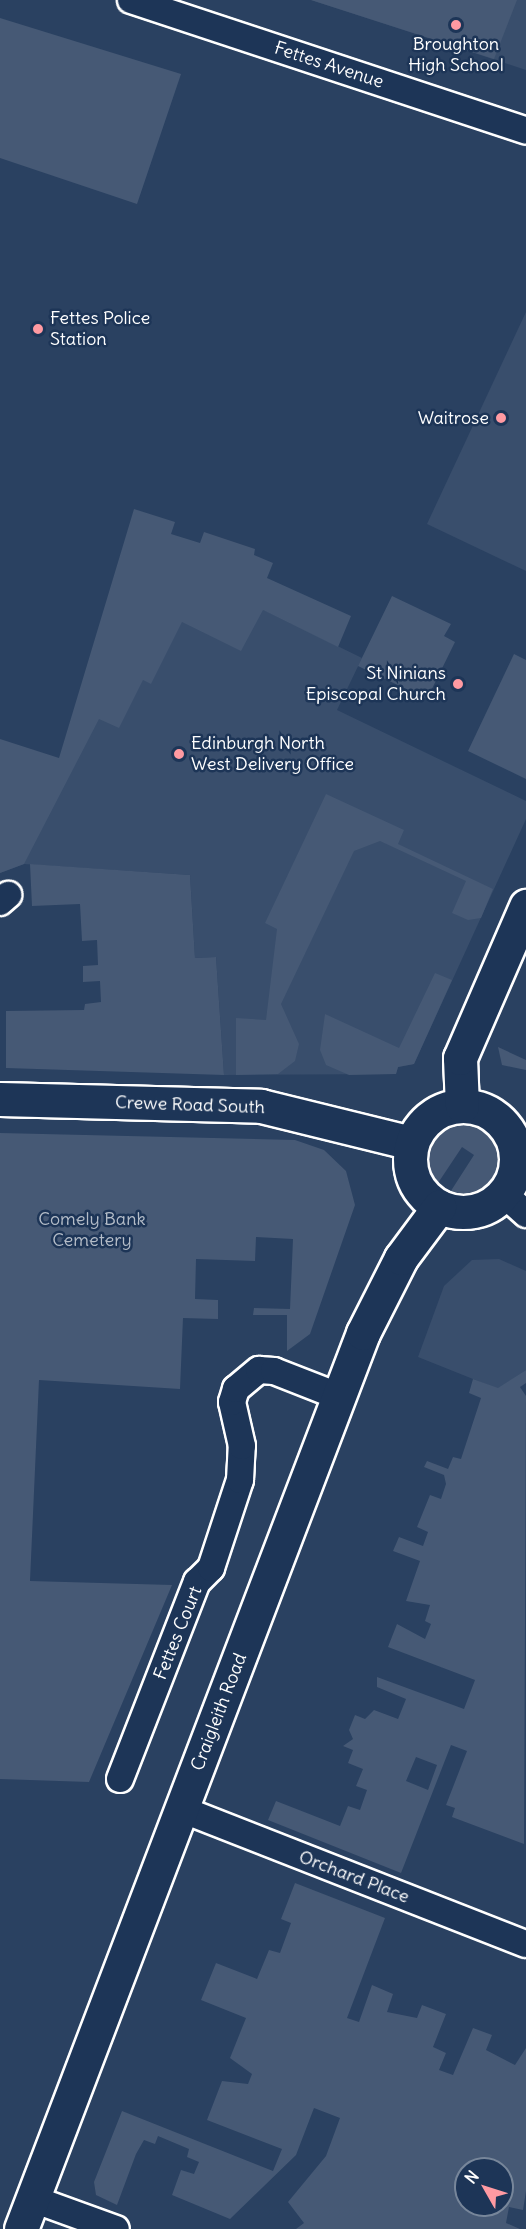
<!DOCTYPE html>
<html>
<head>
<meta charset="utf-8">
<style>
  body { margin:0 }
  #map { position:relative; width:526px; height:2229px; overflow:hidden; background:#2a4161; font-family:Delius,sans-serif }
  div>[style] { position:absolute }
  .built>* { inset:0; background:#394e6c }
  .green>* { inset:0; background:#465975 }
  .roads { filter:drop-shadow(2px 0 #fff) drop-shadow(-2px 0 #fff) drop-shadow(0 2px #fff) drop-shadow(0 -2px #fff) }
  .street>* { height:26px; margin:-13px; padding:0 13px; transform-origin:13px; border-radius:13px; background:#1d3557 }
  .secondary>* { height:33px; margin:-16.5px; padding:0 16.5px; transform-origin:16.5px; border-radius:16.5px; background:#1d3557 }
  .secondary>.ring { margin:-16.5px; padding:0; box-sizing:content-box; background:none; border:33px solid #1d3557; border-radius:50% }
  .dots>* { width:16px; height:16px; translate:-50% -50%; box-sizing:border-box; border:3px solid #1d3557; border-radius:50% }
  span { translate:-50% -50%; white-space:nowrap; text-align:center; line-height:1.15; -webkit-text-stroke:5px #1d3557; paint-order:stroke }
  .poi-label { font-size:18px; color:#fff }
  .left { translate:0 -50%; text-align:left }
  .right { translate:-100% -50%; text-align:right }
  .street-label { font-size:18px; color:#fff }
  .park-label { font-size:18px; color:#b5bdc8 }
  .north { position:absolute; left:454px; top:2157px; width:60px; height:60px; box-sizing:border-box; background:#1d3557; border:2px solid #77869a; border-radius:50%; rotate:309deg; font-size:16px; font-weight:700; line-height:24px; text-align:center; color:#fff }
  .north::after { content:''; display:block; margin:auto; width:21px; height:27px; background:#ff9aa2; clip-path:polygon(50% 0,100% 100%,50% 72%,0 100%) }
</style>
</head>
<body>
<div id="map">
  <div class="built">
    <div style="clip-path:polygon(311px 0,526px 0,526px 70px,462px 49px)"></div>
    <div style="clip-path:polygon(526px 312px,526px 571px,427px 524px)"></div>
    <div style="clip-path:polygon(200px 579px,362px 658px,337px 710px,526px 801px,526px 819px,414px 1064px,398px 1067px,396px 1074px,224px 1075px,216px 957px,195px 958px,190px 875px,24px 864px,0 873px,28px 801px,99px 718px)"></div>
    <div style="clip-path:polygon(499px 1259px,526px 1271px,526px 1370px,498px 1389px,418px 1357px,444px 1286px,472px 1260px)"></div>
  </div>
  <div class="green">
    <div style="clip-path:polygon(311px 0,517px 0,494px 59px)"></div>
    <div style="clip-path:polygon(0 18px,181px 74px,137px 204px,0 158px)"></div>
    <div style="clip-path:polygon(134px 509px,175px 522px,171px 534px,200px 543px,204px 532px,255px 549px,254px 555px,273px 563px,267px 578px,351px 616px,338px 647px,263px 610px,241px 651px,182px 622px,151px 684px,143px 680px,119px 728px,99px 719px,24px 864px,0 873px,0 739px,59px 758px)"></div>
    <div style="clip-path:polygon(392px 596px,451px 624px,444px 636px,455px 642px,427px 699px,358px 666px)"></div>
    <div style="clip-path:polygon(514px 654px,526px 660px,526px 779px,468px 751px)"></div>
    <div style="clip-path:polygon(326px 794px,404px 830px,398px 844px,493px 889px,481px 918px,468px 920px,452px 913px,466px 881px,380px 841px,354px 851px,281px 1004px,299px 1044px,295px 1061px,278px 1074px,236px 1075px,236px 1018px,266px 1020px,277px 929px,265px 923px)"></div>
    <div style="clip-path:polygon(30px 864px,190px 875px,195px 958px,216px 957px,224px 1075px,6px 1068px,6px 1011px,84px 1010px,85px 1004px,101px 1002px,100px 981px,83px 982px,83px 966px,98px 965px,97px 940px,82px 941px,80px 904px,32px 906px)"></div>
    <div style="clip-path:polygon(435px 973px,452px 980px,414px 1064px,398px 1067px,396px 1074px,349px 1075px,326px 1065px,320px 1050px,325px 1014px,399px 1048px)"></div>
    <div style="clip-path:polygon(498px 1047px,526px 1060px,526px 1070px,502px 1065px)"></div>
    <div style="clip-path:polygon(467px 1118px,494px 1132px,504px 1161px,491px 1189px,478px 1197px,455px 1199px,447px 1197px,474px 1155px,462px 1147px,434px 1189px,423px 1168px,422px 1153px,437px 1126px)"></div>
    <div style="clip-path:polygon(0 1133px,295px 1140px,324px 1150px,346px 1171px,355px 1205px,310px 1334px,287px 1351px,287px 1315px,253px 1315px,254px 1308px,290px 1309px,293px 1239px,256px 1237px,255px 1261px,196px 1259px,195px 1299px,218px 1300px,218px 1319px,183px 1318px,180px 1389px,39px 1380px,30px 1581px,172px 1585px,89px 1782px,0 1779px)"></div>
    <div style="clip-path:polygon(evenodd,526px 1370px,526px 1383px,520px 1387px,526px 1396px,524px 1844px,452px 1817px,455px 1808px,446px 1805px,467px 1751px,451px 1745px,401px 1873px,268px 1820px,276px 1801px,340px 1826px,348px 1806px,360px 1810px,367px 1790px,356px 1786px,363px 1769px,348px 1763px,353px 1750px,343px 1746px,353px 1739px,349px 1730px,355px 1715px,365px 1719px,374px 1710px,398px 1719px,406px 1699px,377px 1687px,377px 1677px,464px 1709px,475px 1680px,388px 1647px,397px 1624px,425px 1639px,431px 1624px,425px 1621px,430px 1605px,406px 1601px,420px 1561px,393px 1551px,399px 1537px,423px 1546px,428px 1532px,417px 1527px,430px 1495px,441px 1499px,446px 1484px,444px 1475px,424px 1467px,427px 1461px,448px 1469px,453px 1457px,461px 1459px,481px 1398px,469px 1393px,473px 1379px,498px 1388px,526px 1370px,416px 1757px,437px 1765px,428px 1790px,406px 1781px,416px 1757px)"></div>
    <div style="clip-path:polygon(evenodd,295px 1883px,385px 1918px,347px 2018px,359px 2022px,372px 1985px,393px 1994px,387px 2012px,417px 2018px,422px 2005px,446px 2014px,433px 2047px,446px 2053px,439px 2070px,453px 2075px,473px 2028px,492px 2035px,486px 2050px,515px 2065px,526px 2048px,526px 2191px,523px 2210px,509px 2207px,506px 2223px,520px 2229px,296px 2229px,304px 2223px,288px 2202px,326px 2156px,340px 2118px,314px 2108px,296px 2155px,230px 2219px,172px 2195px,181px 2170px,194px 2174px,199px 2162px,187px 2157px,189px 2149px,158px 2136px,155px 2144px,144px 2140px,136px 2154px,117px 2205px,96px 2195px,94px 2182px,122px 2111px,273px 2171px,282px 2149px,207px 2120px,222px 2081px,248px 2084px,252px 2074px,230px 2058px,246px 2018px,201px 2000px,216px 1963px,257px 1979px,269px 1950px,280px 1953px,291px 1923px,281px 1919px,295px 1883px,466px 2169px,502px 2169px,502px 2205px,466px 2205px,466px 2169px)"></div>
  </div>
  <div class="roads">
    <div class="street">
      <div style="left:131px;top:0;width:416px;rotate:18.3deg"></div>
      <div style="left:0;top:902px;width:11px;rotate:-41deg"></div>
      <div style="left:504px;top:1194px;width:30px;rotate:42deg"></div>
      <div style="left:120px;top:1779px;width:212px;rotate:-68.7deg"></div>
      <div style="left:197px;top:1582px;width:20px;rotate:-45deg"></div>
      <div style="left:211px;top:1568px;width:93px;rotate:-71.8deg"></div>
      <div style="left:240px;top:1480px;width:34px;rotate:-87deg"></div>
      <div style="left:242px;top:1446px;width:45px;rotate:-102.8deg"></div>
      <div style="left:232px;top:1402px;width:14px;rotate:-73deg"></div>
      <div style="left:236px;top:1389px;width:30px;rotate:-40deg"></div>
      <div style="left:259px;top:1370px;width:15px;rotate:4deg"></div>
      <div style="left:274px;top:1371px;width:69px;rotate:21.3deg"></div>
      <div style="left:181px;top:1809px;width:370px;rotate:21.4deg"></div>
      <div style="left:33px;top:2199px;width:88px;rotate:19.9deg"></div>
    </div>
    <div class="secondary">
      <div style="left:0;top:1099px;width:261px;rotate:1.5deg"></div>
      <div style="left:261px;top:1106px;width:155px;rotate:13.8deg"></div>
      <div class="ring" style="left:410px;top:1106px;width:73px;height:73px"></div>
      <div style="left:462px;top:1106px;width:48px;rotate:-92.4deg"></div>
      <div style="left:460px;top:1058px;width:166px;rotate:-66.5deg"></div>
      <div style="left:21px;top:2229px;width:959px;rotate:-69.11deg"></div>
      <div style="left:363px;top:1333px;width:84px;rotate:-63.1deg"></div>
      <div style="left:401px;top:1258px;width:64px;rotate:-53.3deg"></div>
    </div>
  </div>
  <div class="dots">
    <div style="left:456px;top:25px;background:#ff9aa2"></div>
    <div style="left:38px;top:329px;background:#ff9aa2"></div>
    <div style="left:501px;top:418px;background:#ff9aa2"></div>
    <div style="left:458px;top:684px;background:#ff9aa2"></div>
    <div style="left:179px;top:754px;background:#ff9aa2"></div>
  </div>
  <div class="poi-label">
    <span style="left:456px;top:55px">Broughton<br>High School</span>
    <span class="left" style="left:50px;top:329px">Fettes Police<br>Station</span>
    <span class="right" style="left:489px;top:418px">Waitrose</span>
    <span class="right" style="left:446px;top:684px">St Ninians<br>Episcopal Church</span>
    <span class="left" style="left:191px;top:754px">Edinburgh North<br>West Delivery Office</span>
  </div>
  <div class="street-label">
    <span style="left:329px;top:65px;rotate:18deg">Fettes Avenue</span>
    <span style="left:190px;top:1105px;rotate:2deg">Crewe Road South</span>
    <span style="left:178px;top:1633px;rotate:-68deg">Fettes Court</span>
    <span style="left:219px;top:1712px;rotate:-69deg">Craigleith Road</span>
    <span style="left:354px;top:1877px;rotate:21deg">Orchard Place</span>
  </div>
  <div class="park-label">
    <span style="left:92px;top:1230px">Comely Bank<br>Cemetery</span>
  </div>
  <div class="north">N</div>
</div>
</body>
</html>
